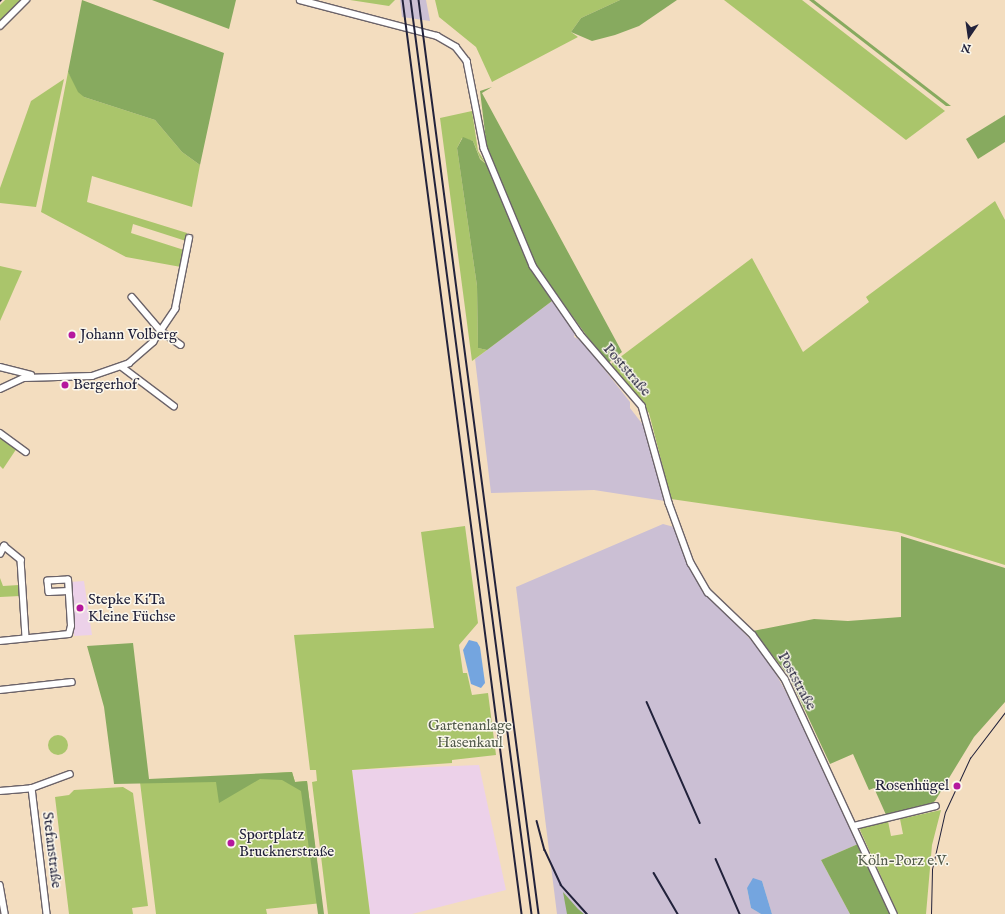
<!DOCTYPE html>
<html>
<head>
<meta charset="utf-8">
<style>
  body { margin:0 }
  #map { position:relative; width:1005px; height:914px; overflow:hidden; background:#f3ddbf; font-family:"IM FELL English",serif }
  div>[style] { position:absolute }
  .built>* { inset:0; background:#ecd1e9 }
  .industrial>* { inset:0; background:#cbbfd4 }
  .green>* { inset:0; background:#aac56b }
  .round { border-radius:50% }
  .forest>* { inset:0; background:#87aa5f }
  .water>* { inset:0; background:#74a5df }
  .roads { filter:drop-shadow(1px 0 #6b6369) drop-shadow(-1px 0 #6b6369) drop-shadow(0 1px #6b6369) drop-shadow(0 -1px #6b6369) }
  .minor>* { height:5.5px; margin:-2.75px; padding:0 2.75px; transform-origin:2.75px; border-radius:2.75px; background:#fff }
  .tram>* { height:1px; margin:-0.5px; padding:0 0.5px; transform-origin:0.5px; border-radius:0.5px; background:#22223b }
  .rail>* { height:1.5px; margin:-0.75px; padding:0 0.75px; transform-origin:0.75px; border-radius:0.75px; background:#22223b }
  .dots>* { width:11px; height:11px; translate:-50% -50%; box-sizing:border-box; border:2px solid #fbf7ec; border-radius:50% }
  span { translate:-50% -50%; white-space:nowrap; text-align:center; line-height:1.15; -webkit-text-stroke:3px #fbf7ec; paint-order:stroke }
  .poi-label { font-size:15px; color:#22223b }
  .left { translate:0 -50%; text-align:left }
  .right { translate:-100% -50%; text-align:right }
  .street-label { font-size:15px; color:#22223b }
  .park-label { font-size:15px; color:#525b4c }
  .north { position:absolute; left:949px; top:16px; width:40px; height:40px; -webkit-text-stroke:3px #fbf7ec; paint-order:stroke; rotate:193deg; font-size:11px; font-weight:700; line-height:16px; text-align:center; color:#22223b }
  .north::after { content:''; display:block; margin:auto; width:14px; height:18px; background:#22223b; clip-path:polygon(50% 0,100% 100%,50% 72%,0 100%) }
</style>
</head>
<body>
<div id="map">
  <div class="built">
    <div style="clip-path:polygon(84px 581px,92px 635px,74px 636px,70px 582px)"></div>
    <div style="clip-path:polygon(479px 765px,506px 890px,412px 914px,370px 914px,352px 770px)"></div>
  </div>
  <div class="industrial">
    <div style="clip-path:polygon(400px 0,426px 0,430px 21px,402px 17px)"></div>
    <div style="clip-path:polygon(552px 301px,575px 332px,574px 337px,582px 341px,630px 402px,630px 408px,647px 430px,665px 501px,594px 490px,491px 493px,475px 359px)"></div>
    <div style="clip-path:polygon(663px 524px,674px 527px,702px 588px,766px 656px,808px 732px,858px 844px,821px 860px,850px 914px,772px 914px,762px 881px,747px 888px,751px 908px,761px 914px,557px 914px,516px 587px)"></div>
  </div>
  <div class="green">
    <div style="clip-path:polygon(5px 0,22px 0,0 22px,0 5px)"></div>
    <div style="clip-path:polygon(350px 0,395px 0,389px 6px)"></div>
    <div style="clip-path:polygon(435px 0,620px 0,581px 18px,571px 32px,578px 37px,492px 82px,476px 47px,439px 17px)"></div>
    <div style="clip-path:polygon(724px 0,802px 0,945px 111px,906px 140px)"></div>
    <div style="clip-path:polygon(68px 72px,84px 97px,155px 120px,182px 152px,200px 165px,192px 207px,92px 176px,87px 202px,187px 233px,186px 241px,133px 224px,131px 233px,184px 250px,181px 267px,126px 257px,41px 212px)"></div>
    <div style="clip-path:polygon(64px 79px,36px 207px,0 203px,0 188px,31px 101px)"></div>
    <div style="clip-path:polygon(472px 111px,478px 151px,487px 165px,480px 158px,473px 141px,462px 138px,457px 148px,477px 286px,478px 348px,487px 350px,472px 361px,440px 118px)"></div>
    <div style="clip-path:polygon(995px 201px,1005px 220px,1005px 565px,898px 532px,671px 499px,649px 413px,611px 364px,752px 258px,803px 352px,869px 302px,866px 297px)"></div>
    <div style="clip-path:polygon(0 266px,22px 271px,0 321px)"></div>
    <div style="clip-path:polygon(0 437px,17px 448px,3px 469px,0 466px)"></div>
    <div style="clip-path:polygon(465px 526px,478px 623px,459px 645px,463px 673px,467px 673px,472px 695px,488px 693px,496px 755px,452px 760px,452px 763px,352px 770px,370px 914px,328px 914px,312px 782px,317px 781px,316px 770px,310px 770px,294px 635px,434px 628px,421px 532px)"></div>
    <div style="clip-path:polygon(0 578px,3px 586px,19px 585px,20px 596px,0 597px)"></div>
    <div class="round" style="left:48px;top:735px;width:20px;height:20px"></div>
    <div style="clip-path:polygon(292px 772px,295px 782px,307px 781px,322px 903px,266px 909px,267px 914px,156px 914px,140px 782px)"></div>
    <div style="clip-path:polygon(123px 787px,133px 793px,148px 906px,132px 908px,133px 914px,69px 914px,55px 797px,69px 795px,74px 790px)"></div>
    <div style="clip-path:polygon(941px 810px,932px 845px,926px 914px,898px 914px,860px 830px,862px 826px,888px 821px,891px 836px,903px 834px,900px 819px)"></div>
  </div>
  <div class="forest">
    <div style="clip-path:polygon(82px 0,224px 53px,200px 165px,182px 152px,155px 120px,84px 97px,78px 92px,68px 72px)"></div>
    <div style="clip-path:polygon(152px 0,236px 0,229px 29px)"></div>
    <div style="clip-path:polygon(620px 0,677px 0,639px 26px,615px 35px,592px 41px,571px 32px,581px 18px)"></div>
    <div style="clip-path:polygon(809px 0,814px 0,951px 106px,946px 106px)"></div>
    <div style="clip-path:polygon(492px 87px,482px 93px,622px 352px,607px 364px,537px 267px,487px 149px,480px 91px)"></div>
    <div style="clip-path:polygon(1005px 115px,1005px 142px,978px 159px,966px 139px)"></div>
    <div style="clip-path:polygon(463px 137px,473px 141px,480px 159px,487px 165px,534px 274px,552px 301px,487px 350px,478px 348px,477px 286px,457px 148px)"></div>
    <div style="clip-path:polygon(901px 536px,1005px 568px,1005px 702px,974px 737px,935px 801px,927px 807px,887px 817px,874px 788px,869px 790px,853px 754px,830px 764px,789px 676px,753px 631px,814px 619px,848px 621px,901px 617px)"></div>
    <div style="clip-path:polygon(133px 643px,149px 779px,292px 772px,295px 782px,307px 781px,324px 914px,318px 914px,301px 791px,282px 780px,260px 779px,219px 803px,216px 782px,114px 784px,104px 707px,87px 646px)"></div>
    <div style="clip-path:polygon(858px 844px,891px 914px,850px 914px,821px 860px)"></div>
    <div style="clip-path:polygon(563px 892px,578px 909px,584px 914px,567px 914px)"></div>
  </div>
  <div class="water">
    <div style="clip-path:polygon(469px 640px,477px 642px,480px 647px,485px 683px,481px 688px,471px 684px,463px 650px)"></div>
    <div style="clip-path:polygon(753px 878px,762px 881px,772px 914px,761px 914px,751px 908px,747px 888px)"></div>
  </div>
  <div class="roads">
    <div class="minor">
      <div style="left:300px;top:0;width:142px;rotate:14.7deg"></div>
      <div style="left:437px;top:36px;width:22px;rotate:30deg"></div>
      <div style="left:456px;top:47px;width:18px;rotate:52deg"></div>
      <div style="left:467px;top:61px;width:89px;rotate:78.9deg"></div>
      <div style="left:484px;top:148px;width:128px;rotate:67.4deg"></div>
      <div style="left:533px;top:266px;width:83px;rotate:55.3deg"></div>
      <div style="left:580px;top:334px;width:95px;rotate:49.3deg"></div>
      <div style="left:642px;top:406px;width:101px;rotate:74.4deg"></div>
      <div style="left:669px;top:503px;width:64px;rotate:69.9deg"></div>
      <div style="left:691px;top:563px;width:34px;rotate:60deg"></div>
      <div style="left:708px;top:592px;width:62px;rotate:43.7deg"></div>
      <div style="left:753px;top:635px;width:54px;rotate:54deg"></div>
      <div style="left:785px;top:679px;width:259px;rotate:65.1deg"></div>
      <div style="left:0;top:26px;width:37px;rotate:-45deg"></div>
      <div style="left:132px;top:297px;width:45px;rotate:49.5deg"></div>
      <div style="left:161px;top:331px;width:24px;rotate:35deg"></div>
      <div style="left:0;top:367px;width:32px;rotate:14deg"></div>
      <div style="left:122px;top:367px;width:65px;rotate:36.9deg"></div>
      <div style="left:0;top:389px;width:26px;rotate:-25deg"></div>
      <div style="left:24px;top:378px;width:68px;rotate:-1.7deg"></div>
      <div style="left:92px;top:376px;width:39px;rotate:-19deg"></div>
      <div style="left:129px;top:363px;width:32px;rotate:-41deg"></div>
      <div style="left:153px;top:342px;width:40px;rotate:-56deg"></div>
      <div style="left:175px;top:309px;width:72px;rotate:-78.8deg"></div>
      <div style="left:0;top:433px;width:32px;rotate:36deg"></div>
      <div style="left:0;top:554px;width:9px;rotate:-63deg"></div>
      <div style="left:4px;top:546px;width:22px;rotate:39deg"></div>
      <div style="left:21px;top:560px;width:77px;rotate:86.3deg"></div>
      <div style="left:0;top:641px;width:69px;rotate:-5.8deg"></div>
      <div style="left:69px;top:634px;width:8px;rotate:-76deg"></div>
      <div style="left:71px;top:626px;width:46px;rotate:-93.7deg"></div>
      <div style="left:68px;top:580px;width:20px;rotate:177deg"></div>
      <div style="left:48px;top:581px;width:11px;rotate:85deg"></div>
      <div style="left:49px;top:592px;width:19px;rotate:-3deg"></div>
      <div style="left:0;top:690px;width:72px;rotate:-6.3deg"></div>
      <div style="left:32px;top:788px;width:127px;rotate:83.2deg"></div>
      <div style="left:0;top:791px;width:32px;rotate:-5deg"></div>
      <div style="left:32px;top:788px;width:40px;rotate:-20.2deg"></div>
      <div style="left:854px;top:826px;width:84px;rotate:-13.7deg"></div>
      <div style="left:0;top:885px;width:29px;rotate:80deg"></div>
    </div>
  </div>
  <div class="tram">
    <div style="left:931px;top:914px;width:45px;rotate:-88.7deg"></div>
    <div style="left:932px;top:869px;width:58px;rotate:-77.2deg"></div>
    <div style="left:945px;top:812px;width:60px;rotate:-65.2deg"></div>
    <div style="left:970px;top:758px;width:58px;rotate:-52.7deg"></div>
  </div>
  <div class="rail">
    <div style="left:403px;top:0;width:922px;rotate:82.58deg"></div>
    <div style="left:411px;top:0;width:922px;rotate:82.46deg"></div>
    <div style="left:419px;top:0;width:922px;rotate:82.52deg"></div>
    <div style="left:0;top:1px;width:1px;rotate:-45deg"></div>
    <div style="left:647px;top:702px;width:132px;rotate:66.3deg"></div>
    <div style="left:537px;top:821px;width:30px;rotate:75deg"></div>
    <div style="left:545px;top:850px;width:38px;rotate:65deg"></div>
    <div style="left:561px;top:885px;width:39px;rotate:48deg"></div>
    <div style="left:716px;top:859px;width:60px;rotate:66.4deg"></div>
    <div style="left:654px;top:873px;width:48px;rotate:59.7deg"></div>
  </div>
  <div class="dots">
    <div style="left:72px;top:335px;background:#b5179e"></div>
    <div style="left:65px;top:385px;background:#b5179e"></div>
    <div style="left:80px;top:608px;background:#b5179e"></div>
    <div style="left:957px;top:786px;background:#b5179e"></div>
    <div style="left:231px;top:843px;background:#b5179e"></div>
  </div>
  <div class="poi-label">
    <span class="left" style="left:80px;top:335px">Johann Volberg</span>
    <span class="left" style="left:73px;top:385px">Bergerhof</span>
    <span class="left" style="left:88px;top:608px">Stepke KiTa<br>Kleine Füchse</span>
    <span class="right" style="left:949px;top:786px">Rosenhügel</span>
    <span class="left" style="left:239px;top:843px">Sportplatz<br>Brucknerstraße</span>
  </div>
  <div class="street-label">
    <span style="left:627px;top:370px;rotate:49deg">Poststraße</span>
    <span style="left:797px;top:681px;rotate:61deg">Poststraße</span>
    <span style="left:52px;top:850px;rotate:83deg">Stefanstraße</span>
  </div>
  <div class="park-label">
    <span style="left:470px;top:734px">Gartenanlage<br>Hasenkaul</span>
    <span style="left:903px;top:861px">Köln-Porz e.V.</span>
  </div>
  <div class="north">N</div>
</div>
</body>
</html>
